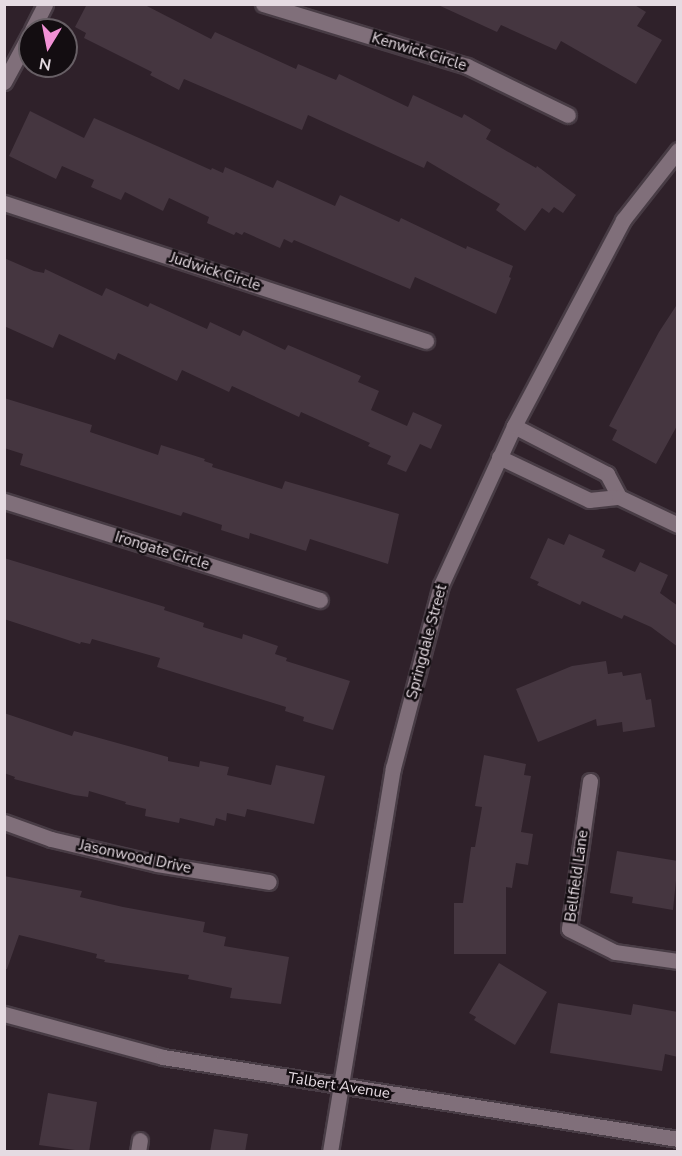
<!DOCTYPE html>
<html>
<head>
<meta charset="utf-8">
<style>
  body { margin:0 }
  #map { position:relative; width:682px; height:1156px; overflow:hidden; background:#2f212a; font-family:"Nunito Sans",sans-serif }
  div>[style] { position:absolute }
  .building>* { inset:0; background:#453640 }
  .roads { filter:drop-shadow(2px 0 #483c45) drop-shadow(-2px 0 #483c45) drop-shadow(0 2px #483c45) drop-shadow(0 -2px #483c45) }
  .minor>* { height:15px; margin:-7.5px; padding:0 7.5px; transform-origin:7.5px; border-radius:7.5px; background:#806f7a }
  .tertiary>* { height:15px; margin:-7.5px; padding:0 7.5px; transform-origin:7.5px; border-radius:7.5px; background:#806f7a }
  span { translate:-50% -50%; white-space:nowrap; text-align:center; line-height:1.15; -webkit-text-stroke:5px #130d11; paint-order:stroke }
  .street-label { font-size:15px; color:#e5dbe2 }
  .frame { position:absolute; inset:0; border:6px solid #e5dbe2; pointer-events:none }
  .north { position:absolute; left:18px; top:18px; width:60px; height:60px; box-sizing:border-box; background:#130d11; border:2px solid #675f65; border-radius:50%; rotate:190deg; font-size:16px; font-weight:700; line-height:24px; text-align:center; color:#e5dbe2 }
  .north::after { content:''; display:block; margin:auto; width:21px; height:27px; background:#f291d6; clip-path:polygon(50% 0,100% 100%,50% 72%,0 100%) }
</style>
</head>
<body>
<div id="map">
  <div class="building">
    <div style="clip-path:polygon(87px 4px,143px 4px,211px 39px,215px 32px,296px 69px,298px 64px,336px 80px,339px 74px,408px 107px,413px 95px,462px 118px,464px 114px,491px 130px,486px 139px,536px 168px,537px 166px,576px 195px,563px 213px,554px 207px,549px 213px,542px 208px,525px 231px,496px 210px,500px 204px,427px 161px,424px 168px,308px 115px,302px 130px,184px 79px,179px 90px,150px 75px,152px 72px,84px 38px,86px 33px,75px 27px)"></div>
    <div style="clip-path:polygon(436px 4px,633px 4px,646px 12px,637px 26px,662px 40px,636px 84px,561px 41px,556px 50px,501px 25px,497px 32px)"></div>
    <div style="clip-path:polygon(30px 111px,84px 138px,94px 118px,211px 170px,212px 168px,223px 173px,225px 167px,273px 188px,277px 180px,335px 206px,340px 195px,399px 222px,401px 218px,466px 249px,467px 246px,513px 266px,509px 277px,511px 278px,496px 314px,415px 277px,410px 289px,294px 240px,292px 243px,284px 239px,280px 248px,244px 232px,242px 235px,236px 232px,234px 235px,207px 223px,209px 217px,169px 198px,163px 211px,125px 192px,121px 200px,91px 187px,94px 180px,62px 166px,56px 179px,9px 156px)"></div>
    <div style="clip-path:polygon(4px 258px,34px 271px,44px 273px,45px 269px,102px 296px,106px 288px,148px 307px,150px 303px,207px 329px,210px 322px,240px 336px,243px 330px,285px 350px,288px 345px,361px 376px,358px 382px,379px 391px,371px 410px,407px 426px,413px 412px,442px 425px,431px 449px,420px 444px,406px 472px,387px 464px,391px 456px,368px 446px,370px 443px,301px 412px,299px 417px,232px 386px,229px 392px,182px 370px,177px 381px,118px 353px,115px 360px,59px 334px,53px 348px,4px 326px)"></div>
    <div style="clip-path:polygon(678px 303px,678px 424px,656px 464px,612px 440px,617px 430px,609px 426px,659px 332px)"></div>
    <div style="clip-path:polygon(4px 398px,92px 425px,90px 432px,158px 455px,161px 445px,205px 459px,204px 461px,213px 464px,212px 467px,282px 489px,285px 481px,399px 514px,388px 564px,310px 539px,306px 551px,250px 533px,249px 539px,221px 530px,222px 525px,183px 512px,181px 516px,20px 465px,23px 454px,4px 448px)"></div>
    <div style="clip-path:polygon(569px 534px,605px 550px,602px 557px,635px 572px,640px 562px,668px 575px,660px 593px,678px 606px,678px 647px,651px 627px,624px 615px,622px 619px,582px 601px,580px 605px,537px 585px,539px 582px,530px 578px,548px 538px,564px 545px)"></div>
    <div style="clip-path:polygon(4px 558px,165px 607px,164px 610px,204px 623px,203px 627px,242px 639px,243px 634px,278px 646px,275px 654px,287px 658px,286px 661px,350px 681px,333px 730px,303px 721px,304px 717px,285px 711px,286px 707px,157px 667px,160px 658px,92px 639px,90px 644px,81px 642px,80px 644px,4px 619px)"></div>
    <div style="clip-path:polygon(606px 661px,608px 674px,622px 672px,623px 676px,641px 673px,646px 700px,651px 699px,655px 727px,623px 732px,622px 722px,597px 726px,596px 719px,538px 742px,516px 689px,572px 666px)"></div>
    <div style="clip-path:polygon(4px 713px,72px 736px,74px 731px,168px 757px,168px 761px,199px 767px,200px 761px,229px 767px,227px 775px,271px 785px,276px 765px,325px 776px,314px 824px,247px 809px,245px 817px,227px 813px,226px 821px,216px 818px,214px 826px,180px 818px,179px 823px,145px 816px,146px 809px,125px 804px,126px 802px,89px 791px,88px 797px,74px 795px,14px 779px,15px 777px,4px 773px)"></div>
    <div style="clip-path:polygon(484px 755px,526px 764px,524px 775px,531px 776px,521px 832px,533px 834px,528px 865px,516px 863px,512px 888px,506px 887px,506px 954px,454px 954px,454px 903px,463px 903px,471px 847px,475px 847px,482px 807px,475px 806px)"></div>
    <div style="clip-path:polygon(617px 851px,678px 861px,673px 910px,632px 903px,633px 897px,610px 893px)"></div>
    <div style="clip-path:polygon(4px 876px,82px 891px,80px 897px,123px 907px,205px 922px,203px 932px,226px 937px,224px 946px,289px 957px,281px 1004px,230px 998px,232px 988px,188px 979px,189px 975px,104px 962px,105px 960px,96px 958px,97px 954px,19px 935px,7px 969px,4px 969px)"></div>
    <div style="clip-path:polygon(499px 963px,547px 992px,515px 1045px,474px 1020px,476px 1017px,469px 1013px)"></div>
    <div style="clip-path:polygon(558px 1003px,631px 1015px,633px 1004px,678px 1012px,678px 1057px,665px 1054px,662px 1071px,550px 1053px)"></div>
    <div style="clip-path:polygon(48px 1093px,97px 1102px,89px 1152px,39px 1145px)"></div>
    <div style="clip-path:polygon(214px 1129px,248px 1134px,245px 1152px,210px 1152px)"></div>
  </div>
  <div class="roads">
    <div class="minor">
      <div style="left:263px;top:4px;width:213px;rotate:16.9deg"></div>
      <div style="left:467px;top:66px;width:112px;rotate:25.9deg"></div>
      <div style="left:32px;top:30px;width:29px;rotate:-63deg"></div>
      <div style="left:4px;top:82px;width:55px;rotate:-61.6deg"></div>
      <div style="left:4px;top:203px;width:444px;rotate:18.1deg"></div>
      <div style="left:514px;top:426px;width:105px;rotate:27.3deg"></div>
      <div style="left:607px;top:474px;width:26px;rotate:62deg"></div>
      <div style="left:499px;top:457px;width:100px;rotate:25.5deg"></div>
      <div style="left:589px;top:500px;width:30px;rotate:-6deg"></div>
      <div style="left:619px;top:497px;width:65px;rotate:25.4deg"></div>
      <div style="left:4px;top:501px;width:331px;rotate:17.4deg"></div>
      <div style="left:590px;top:781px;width:149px;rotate:98.1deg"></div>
      <div style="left:569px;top:929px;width:51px;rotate:26.6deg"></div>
      <div style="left:615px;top:952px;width:64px;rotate:8.1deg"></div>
      <div style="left:4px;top:822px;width:50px;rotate:19.9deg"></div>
      <div style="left:51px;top:839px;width:109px;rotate:13.3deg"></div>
      <div style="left:157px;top:864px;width:113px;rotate:9.1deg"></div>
      <div style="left:138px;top:1152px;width:12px;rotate:-81deg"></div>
    </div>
    <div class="tertiary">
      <div style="left:4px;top:1014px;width:165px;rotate:15.1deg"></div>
      <div style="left:163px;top:1057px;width:521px;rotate:9.05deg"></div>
      <div style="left:330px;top:1152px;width:389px;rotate:-80.7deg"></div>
      <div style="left:393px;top:768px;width:189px;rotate:-75.3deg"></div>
      <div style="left:441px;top:585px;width:175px;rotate:-65.3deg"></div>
      <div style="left:514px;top:426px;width:233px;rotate:-62.1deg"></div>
      <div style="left:623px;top:220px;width:89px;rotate:-51.8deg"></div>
    </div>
  </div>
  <div class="street-label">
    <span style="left:419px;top:52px;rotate:17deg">Kenwick Circle</span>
    <span style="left:215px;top:272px;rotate:18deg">Judwick Circle</span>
    <span style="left:162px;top:551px;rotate:17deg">Irongate Circle</span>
    <span style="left:427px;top:642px;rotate:-75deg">Springdale Street</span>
    <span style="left:135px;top:857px;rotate:12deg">Jasonwood Drive</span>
    <span style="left:577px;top:876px;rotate:-82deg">Bellfield Lane</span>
    <span style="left:339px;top:1086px;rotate:9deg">Talbert Avenue</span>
  </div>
  <div class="frame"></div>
  <div class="north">N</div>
</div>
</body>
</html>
